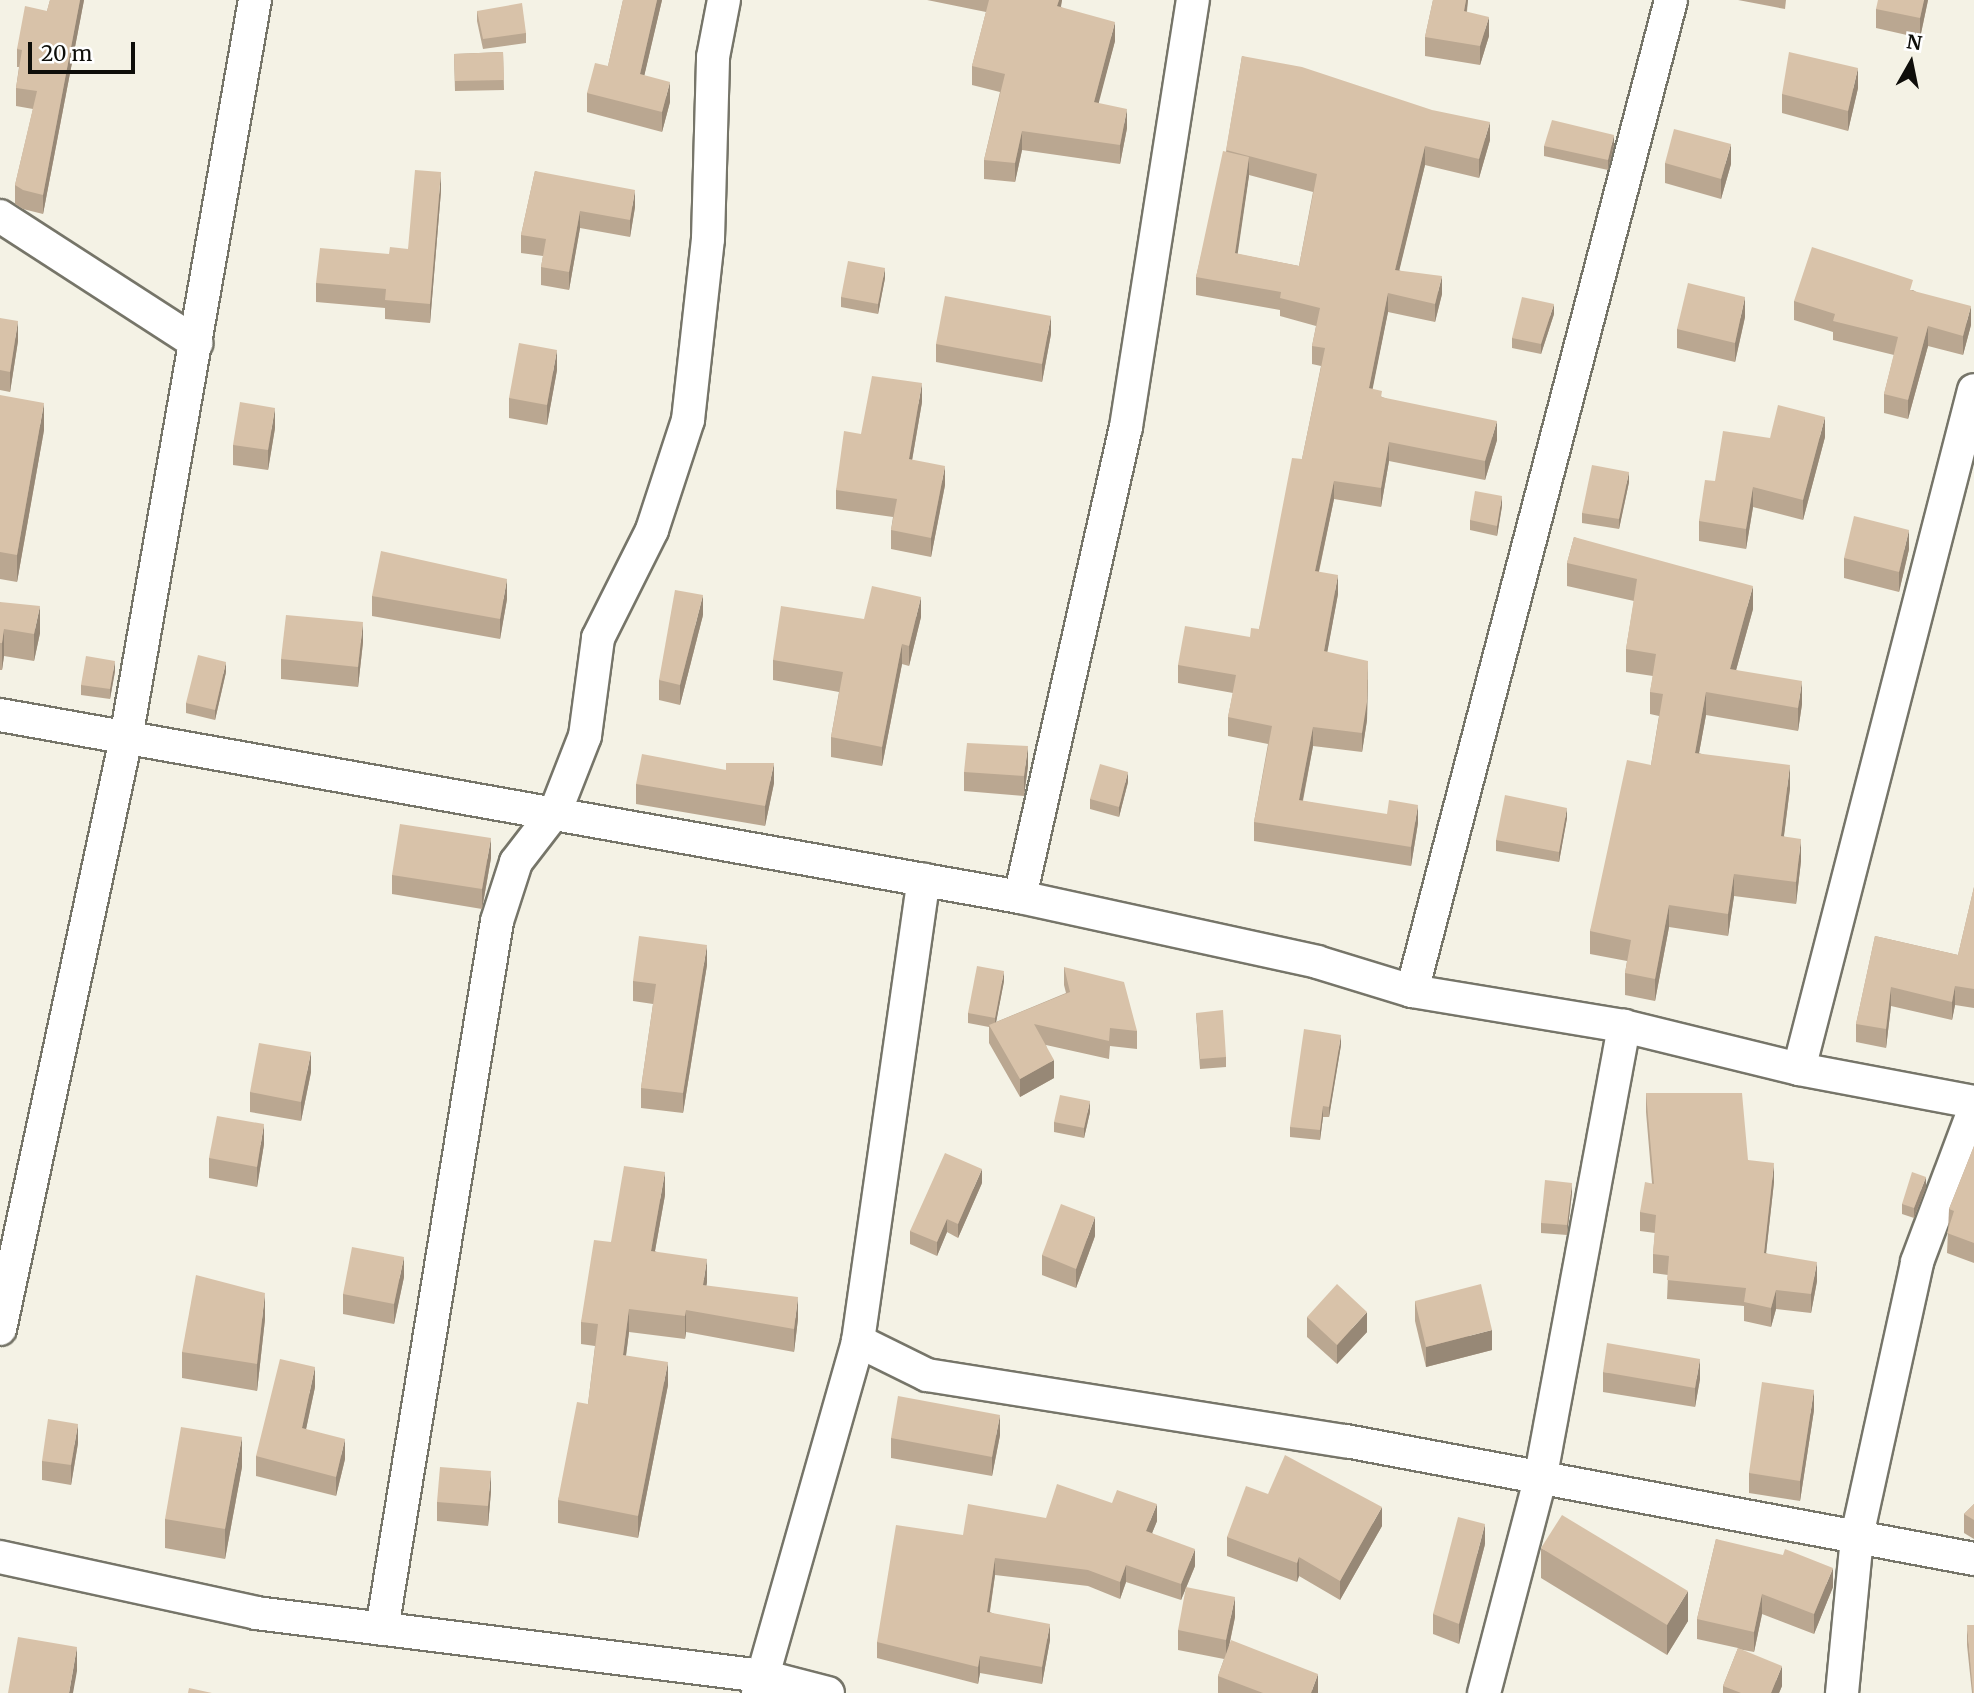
<!DOCTYPE html>
<html>
<head>
<meta charset="utf-8">
<style>
  body { margin:0 }
  #map { position:relative; width:1974px; height:1693px; overflow:hidden; background:#f4f2e5; font-family:Merriweather,serif }
  div>[style] { position:absolute }
  .roads { filter:drop-shadow(2px 0 #767569) drop-shadow(-2px 0 #767569) drop-shadow(0 2px #767569) drop-shadow(0 -2px #767569) }
  .minor>* { height:32px; margin:-16px; padding:0 16px; transform-origin:16px; border-radius:16px; background:#fff }
  .wall>* { inset:0; background:#baa791 }
  .shaded-wall>* { inset:0; background:#978876 }
  .building>* { inset:0; background:#d8c2a9 }
  span { translate:-50% -50%; white-space:nowrap; text-align:center; line-height:1.15; -webkit-text-stroke:5px #fff; paint-order:stroke }
  .north { position:absolute; left:1876px; top:28px; width:70px; height:70px; -webkit-text-stroke:5px #fff; paint-order:stroke; rotate:9deg; font-size:19px; font-weight:700; line-height:28px; text-align:center; color:#0e0e0a }
  .north::after { content:''; display:block; margin:auto; width:24px; height:32px; background:#0e0e0a; clip-path:polygon(50% 0,100% 100%,50% 72%,0 100%) }
  .scale { position:absolute; left:28px; top:42px; width:107px; height:32px; box-sizing:border-box; border:4px solid #0e0e0a; border-top:0; padding-left:9px; font-size:21px; line-height:24px; white-space:nowrap; color:#0e0e0a; -webkit-text-stroke:5px #fff; paint-order:stroke }
</style>
</head>
<body>
<div id="map">
  <div class="roads">
    <div class="minor">
      <div style="left:0;top:216px;width:234px;rotate:32.9deg"></div>
      <div style="left:0;top:715px;width:1036px;rotate:10.12deg"></div>
      <div style="left:1020px;top:897px;width:304px;rotate:12.3deg"></div>
      <div style="left:1317px;top:962px;width:99px;rotate:17deg"></div>
      <div style="left:1412px;top:991px;width:215px;rotate:9.4deg"></div>
      <div style="left:1624px;top:1026px;width:180px;rotate:13.8deg"></div>
      <div style="left:1799px;top:1069px;width:178px;rotate:10.7deg"></div>
      <div style="left:1020px;top:897px;width:482px;rotate:-77.3deg"></div>
      <div style="left:1126px;top:427px;width:432px;rotate:-81.1deg"></div>
      <div style="left:1412px;top:991px;width:1024px;rotate:-75.35deg"></div>
      <div style="left:1799px;top:1069px;width:701px;rotate:-75.55deg"></div>
      <div style="left:0;top:1329px;width:604px;rotate:-77.96deg"></div>
      <div style="left:126px;top:738px;width:749px;rotate:-80.09deg"></div>
      <div style="left:858px;top:1341px;width:77px;rotate:26.2deg"></div>
      <div style="left:927px;top:1375px;width:424px;rotate:9deg"></div>
      <div style="left:1346px;top:1441px;width:639px;rotate:10.64deg"></div>
      <div style="left:0;top:1557px;width:262px;rotate:12.3deg"></div>
      <div style="left:256px;top:1613px;width:510px;rotate:7.1deg"></div>
      <div style="left:762px;top:1676px;width:68px;rotate:14.4deg"></div>
      <div style="left:382px;top:1629px;width:717px;rotate:-80.77deg"></div>
      <div style="left:497px;top:921px;width:62px;rotate:-72.1deg"></div>
      <div style="left:516px;top:862px;width:66px;rotate:-52.4deg"></div>
      <div style="left:556px;top:810px;width:79px;rotate:-68.6deg"></div>
      <div style="left:585px;top:736px;width:99px;rotate:-82.4deg"></div>
      <div style="left:598px;top:638px;width:121px;rotate:-63.4deg"></div>
      <div style="left:652px;top:530px;width:116px;rotate:-71.9deg"></div>
      <div style="left:688px;top:420px;width:182px;rotate:-83.7deg"></div>
      <div style="left:708px;top:239px;width:182px;rotate:-88.4deg"></div>
      <div style="left:713px;top:57px;width:58px;rotate:-79.1deg"></div>
      <div style="left:758px;top:1693px;width:366px;rotate:-74.1deg"></div>
      <div style="left:858px;top:1341px;width:466px;rotate:-81.9deg"></div>
      <div style="left:1484px;top:1693px;width:220px;rotate:-75.3deg"></div>
      <div style="left:1540px;top:1480px;width:462px;rotate:-79.5deg"></div>
      <div style="left:1842px;top:1693px;width:158px;rotate:-84.5deg"></div>
      <div style="left:1857px;top:1536px;width:280px;rotate:-77.6deg"></div>
      <div style="left:1917px;top:1262px;width:162px;rotate:-69.4deg"></div>
    </div>
  </div>
  <div class="wall">
    <div style="clip-path:polygon(50px 0,84px 0,43px 214px,23px 209px,15px 204px,15px 185px,33px 109px,16px 106px,16px 88px,19px 67px,17px 67px,17px 49px,47px 11px)"></div>
    <div style="clip-path:polygon(623px 0,662px 0,644px 76px,670px 102px,662px 132px,587px 112px,587px 93px,608px 66px)"></div>
    <div style="clip-path:polygon(927px 0,1062px 0,1061px 7px,1115px 41px,1098px 103px,1127px 128px,1120px 164px,1022px 150px,1015px 182px,984px 179px,984px 160px,1000px 92px,972px 85px,972px 66px,986px 12px)"></div>
    <div style="clip-path:polygon(1433px 0,1468px 0,1467px 12px,1489px 36px,1480px 65px,1425px 56px,1425px 37px)"></div>
    <div style="clip-path:polygon(1738px 0,1786px 0,1785px 9px)"></div>
    <div style="clip-path:polygon(1928px 0,1920px 38px,1876px 28px,1876px 9px)"></div>
    <div style="clip-path:polygon(477px 11px,526px 33px,526px 43px,483px 49px,477px 21px)"></div>
    <div style="clip-path:polygon(503px 52px,504px 90px,455px 91px,454px 54px)"></div>
    <div style="clip-path:polygon(evenodd,1242px 56px,1490px 140px,1479px 178px,1425px 165px,1399px 270px,1442px 294px,1435px 322px,1388px 312px,1372px 389px,1382px 397px,1497px 440px,1485px 480px,1389px 461px,1381px 507px,1334px 499px,1319px 572px,1338px 594px,1327px 652px,1368px 680px,1367px 720px,1362px 752px,1313px 746px,1303px 801px,1418px 823px,1411px 866px,1254px 841px,1254px 822px,1268px 744px,1228px 736px,1228px 717px,1233px 693px,1178px 683px,1178px 665px,1250px 637px,1259px 629px,1302px 459px,1321px 366px,1312px 364px,1312px 346px,1316px 326px,1280px 316px,1280px 310px,1196px 295px,1196px 277px,1226px 152px,1242px 56px,1249px 175px,1313px 192px,1299px 266px,1237px 254px,1249px 175px)"></div>
    <div style="clip-path:polygon(1858px 88px,1848px 131px,1782px 113px,1782px 94px)"></div>
    <div style="clip-path:polygon(1614px 145px,1608px 170px,1544px 156px,1544px 146px)"></div>
    <div style="clip-path:polygon(1665px 163px,1731px 164px,1721px 199px,1665px 183px)"></div>
    <div style="clip-path:polygon(535px 171px,635px 207px,630px 237px,580px 228px,569px 290px,541px 285px,541px 267px,543px 256px,521px 253px,521px 235px)"></div>
    <div style="clip-path:polygon(441px 191px,430px 323px,385px 319px,385px 308px,316px 302px,316px 283px,389px 254px,408px 249px)"></div>
    <div style="clip-path:polygon(885px 278px,878px 314px,841px 307px,841px 297px)"></div>
    <div style="clip-path:polygon(1913px 290px,1971px 325px,1963px 355px,1928px 346px,1908px 419px,1884px 413px,1884px 394px,1894px 355px,1833px 340px,1833px 332px,1794px 320px,1794px 301px)"></div>
    <div style="clip-path:polygon(1554px 314px,1541px 354px,1512px 348px,1512px 338px)"></div>
    <div style="clip-path:polygon(1745px 317px,1735px 362px,1677px 348px,1677px 329px)"></div>
    <div style="clip-path:polygon(0 318px,18px 341px,10px 392px,0 390px)"></div>
    <div style="clip-path:polygon(1051px 334px,1042px 382px,936px 362px,936px 344px)"></div>
    <div style="clip-path:polygon(557px 370px,547px 425px,509px 418px,509px 398px)"></div>
    <div style="clip-path:polygon(0 397px,44px 430px,17px 582px,0 579px)"></div>
    <div style="clip-path:polygon(922px 402px,912px 460px,945px 485px,931px 557px,891px 549px,891px 530px,893px 517px,836px 509px,836px 490px,861px 434px)"></div>
    <div style="clip-path:polygon(275px 428px,268px 470px,233px 465px,233px 445px)"></div>
    <div style="clip-path:polygon(1825px 437px,1803px 520px,1753px 507px,1746px 549px,1699px 541px,1699px 521px,1715px 481px,1770px 438px)"></div>
    <div style="clip-path:polygon(1629px 482px,1619px 529px,1582px 523px,1582px 513px)"></div>
    <div style="clip-path:polygon(1502px 506px,1497px 536px,1470px 530px,1470px 520px)"></div>
    <div style="clip-path:polygon(1574px 537px,1753px 609px,1736px 670px,1802px 704px,1798px 731px,1706px 715px,1699px 753px,1790px 788px,1784px 836px,1801px 861px,1796px 904px,1734px 896px,1728px 936px,1669px 927px,1655px 1001px,1625px 995px,1625px 973px,1627px 961px,1590px 954px,1590px 931px,1651px 765px,1659px 716px,1650px 714px,1650px 692px,1653px 676px,1626px 672px,1626px 649px,1634px 601px,1567px 586px,1567px 563px)"></div>
    <div style="clip-path:polygon(1909px 549px,1899px 592px,1844px 578px,1844px 558px)"></div>
    <div style="clip-path:polygon(372px 596px,507px 599px,500px 639px,372px 616px)"></div>
    <div style="clip-path:polygon(0 602px,40px 633px,34px 661px,4px 656px,2px 670px,0 670px)"></div>
    <div style="clip-path:polygon(703px 615px,680px 705px,659px 700px,659px 680px)"></div>
    <div style="clip-path:polygon(921px 617px,909px 666px,902px 664px,882px 766px,831px 757px,831px 737px,839px 692px,773px 680px,773px 660px,864px 619px)"></div>
    <div style="clip-path:polygon(363px 642px,358px 687px,281px 679px,281px 659px)"></div>
    <div style="clip-path:polygon(115px 671px,110px 699px,81px 695px,81px 685px)"></div>
    <div style="clip-path:polygon(226px 672px,215px 720px,186px 713px,186px 703px)"></div>
    <div style="clip-path:polygon(1028px 766px,1024px 796px,964px 791px,964px 772px)"></div>
    <div style="clip-path:polygon(726px 770px,774px 783px,765px 826px,636px 804px,636px 784px)"></div>
    <div style="clip-path:polygon(1128px 782px,1119px 817px,1090px 809px,1090px 799px)"></div>
    <div style="clip-path:polygon(1567px 818px,1559px 862px,1496px 851px,1496px 840px)"></div>
    <div style="clip-path:polygon(491px 858px,482px 909px,392px 894px,392px 875px)"></div>
    <div style="clip-path:polygon(1974px 887px,1974px 1008px,1955px 1005px,1952px 1020px,1891px 1006px,1886px 1048px,1856px 1042px,1856px 1024px,1875px 936px,1958px 955px)"></div>
    <div style="clip-path:polygon(707px 965px,683px 1113px,641px 1108px,641px 1088px,653px 1004px,633px 1001px,633px 981px)"></div>
    <div style="clip-path:polygon(1064px 967px,1137px 1031px,1137px 1049px,1110px 1046px,1109px 1059px,1046px 1045px,1054px 1078px,1020px 1097px,989px 1043px,989px 1027px,968px 1023px,968px 1013px,1004px 981px,996px 1022px,1066px 993px,1064px 985px)"></div>
    <div style="clip-path:polygon(1196px 1013px,1226px 1057px,1226px 1067px,1200px 1069px)"></div>
    <div style="clip-path:polygon(1341px 1045px,1329px 1117px,1323px 1117px,1320px 1140px,1290px 1137px,1290px 1127px)"></div>
    <div style="clip-path:polygon(311px 1072px,301px 1121px,250px 1112px,250px 1092px)"></div>
    <div style="clip-path:polygon(1646px 1093px,1748px 1160px,1774px 1182px,1766px 1253px,1817px 1281px,1811px 1313px,1776px 1309px,1771px 1327px,1744px 1321px,1744px 1306px,1667px 1299px,1668px 1275px,1653px 1273px,1653px 1254px,1655px 1233px,1640px 1231px,1640px 1212px,1652px 1183px,1646px 1112px)"></div>
    <div style="clip-path:polygon(1090px 1112px,1084px 1138px,1054px 1132px,1054px 1122px)"></div>
    <div style="clip-path:polygon(264px 1144px,257px 1187px,209px 1178px,209px 1158px)"></div>
    <div style="clip-path:polygon(1974px 1146px,1974px 1263px,1947px 1253px,1949px 1209px)"></div>
    <div style="clip-path:polygon(982px 1183px,958px 1238px,947px 1232px,937px 1256px,910px 1244px,910px 1231px)"></div>
    <div style="clip-path:polygon(1926px 1187px,1914px 1218px,1902px 1214px,1902px 1204px)"></div>
    <div style="clip-path:polygon(1572px 1193px,1567px 1235px,1541px 1233px,1541px 1223px)"></div>
    <div style="clip-path:polygon(665px 1195px,655px 1251px,707px 1282px,706px 1286px,798px 1319px,794px 1352px,686px 1332px,685px 1339px,629px 1332px,626px 1356px,668px 1385px,638px 1538px,558px 1523px,558px 1500px,588px 1404px,595px 1346px,581px 1344px,581px 1322px,611px 1242px)"></div>
    <div style="clip-path:polygon(1095px 1236px,1076px 1288px,1042px 1275px,1042px 1255px)"></div>
    <div style="clip-path:polygon(404px 1277px,394px 1324px,343px 1314px,343px 1294px)"></div>
    <div style="clip-path:polygon(1415px 1301px,1492px 1350px,1426px 1367px,1415px 1321px)"></div>
    <div style="clip-path:polygon(1307px 1317px,1367px 1332px,1337px 1364px,1307px 1337px)"></div>
    <div style="clip-path:polygon(265px 1319px,257px 1391px,182px 1378px,182px 1352px)"></div>
    <div style="clip-path:polygon(1603px 1372px,1700px 1379px,1695px 1407px,1603px 1392px)"></div>
    <div style="clip-path:polygon(315px 1387px,306px 1429px,345px 1459px,336px 1496px,256px 1476px,256px 1456px)"></div>
    <div style="clip-path:polygon(1814px 1410px,1800px 1501px,1749px 1493px,1749px 1473px)"></div>
    <div style="clip-path:polygon(1000px 1435px,992px 1476px,891px 1458px,891px 1438px)"></div>
    <div style="clip-path:polygon(78px 1443px,71px 1485px,42px 1480px,42px 1461px)"></div>
    <div style="clip-path:polygon(242px 1467px,225px 1559px,165px 1548px,165px 1519px)"></div>
    <div style="clip-path:polygon(491px 1491px,488px 1526px,437px 1521px,437px 1502px)"></div>
    <div style="clip-path:polygon(1268px 1494px,1382px 1526px,1340px 1600px,1299px 1576px,1297px 1582px,1227px 1556px,1227px 1537px)"></div>
    <div style="clip-path:polygon(1974px 1504px,1974px 1539px,1964px 1533px,1964px 1514px)"></div>
    <div style="clip-path:polygon(1046px 1518px,1157px 1521px,1152px 1533px,1195px 1566px,1181px 1600px,1126px 1582px,1120px 1599px,1088px 1586px,995px 1575px,990px 1612px,1050px 1640px,1042px 1684px,980px 1673px,978px 1684px,877px 1658px,877px 1642px,963px 1535px)"></div>
    <div style="clip-path:polygon(1716px 1539px,1833px 1587px,1814px 1634px,1762px 1614px,1754px 1652px,1738px 1649px,1782px 1686px,1779px 1693px,1723px 1693px,1723px 1686px,1738px 1648px,1697px 1639px,1697px 1619px)"></div>
    <div style="clip-path:polygon(1485px 1544px,1459px 1644px,1433px 1634px,1433px 1614px)"></div>
    <div style="clip-path:polygon(1541px 1548px,1688px 1621px,1667px 1655px,1541px 1578px)"></div>
    <div style="clip-path:polygon(1235px 1617px,1229px 1647px,1318px 1693px,1218px 1693px,1218px 1676px,1224px 1659px,1178px 1650px,1178px 1630px)"></div>
    <div style="clip-path:polygon(1967px 1625px,1974px 1693px,1972px 1693px,1967px 1645px)"></div>
  </div>
  <div class="shaded-wall">
    <div style="clip-path:polygon(80px 0,84px 0,43px 214px,43px 195px)"></div>
    <div style="clip-path:polygon(657px 0,662px 0,640px 94px,640px 74px)"></div>
    <div style="clip-path:polygon(1059px 0,1062px 0,1057px 25px,1057px 6px)"></div>
    <div style="clip-path:polygon(1466px 0,1468px 0,1464px 30px,1464px 11px)"></div>
    <div style="clip-path:polygon(1924px 0,1928px 0,1920px 38px,1920px 18px)"></div>
    <div style="clip-path:polygon(1489px 17px,1489px 36px,1480px 65px,1480px 46px)"></div>
    <div style="clip-path:polygon(1115px 22px,1115px 41px,1094px 121px,1094px 102px)"></div>
    <div style="clip-path:polygon(1858px 68px,1858px 88px,1848px 131px,1848px 111px)"></div>
    <div style="clip-path:polygon(670px 82px,670px 102px,662px 132px,662px 112px)"></div>
    <div style="clip-path:polygon(1127px 109px,1127px 128px,1120px 164px,1120px 145px)"></div>
    <div style="clip-path:polygon(1490px 122px,1490px 140px,1479px 178px,1479px 159px)"></div>
    <div style="clip-path:polygon(1022px 131px,1022px 150px,1015px 182px,1015px 163px)"></div>
    <div style="clip-path:polygon(1614px 135px,1614px 145px,1608px 170px,1608px 160px)"></div>
    <div style="clip-path:polygon(1731px 144px,1731px 164px,1721px 199px,1721px 179px)"></div>
    <div style="clip-path:polygon(1425px 146px,1425px 165px,1395px 288px,1395px 270px)"></div>
    <div style="clip-path:polygon(1249px 157px,1249px 176px,1235px 272px,1235px 253px)"></div>
    <div style="clip-path:polygon(441px 172px,441px 191px,430px 323px,430px 304px)"></div>
    <div style="clip-path:polygon(635px 190px,635px 207px,630px 237px,630px 220px)"></div>
    <div style="clip-path:polygon(580px 211px,580px 228px,569px 290px,569px 272px)"></div>
    <div style="clip-path:polygon(885px 268px,885px 278px,878px 314px,878px 304px)"></div>
    <div style="clip-path:polygon(1442px 276px,1442px 294px,1435px 322px,1435px 304px)"></div>
    <div style="clip-path:polygon(1388px 293px,1388px 312px,1369px 407px,1369px 388px)"></div>
    <div style="clip-path:polygon(1745px 297px,1745px 317px,1735px 362px,1735px 343px)"></div>
    <div style="clip-path:polygon(1554px 304px,1554px 314px,1541px 354px,1541px 344px)"></div>
    <div style="clip-path:polygon(1971px 306px,1971px 325px,1963px 355px,1963px 336px)"></div>
    <div style="clip-path:polygon(1051px 316px,1051px 334px,1042px 382px,1042px 364px)"></div>
    <div style="clip-path:polygon(18px 321px,18px 341px,10px 392px,10px 372px)"></div>
    <div style="clip-path:polygon(1928px 326px,1928px 346px,1908px 419px,1908px 400px)"></div>
    <div style="clip-path:polygon(557px 350px,557px 370px,547px 425px,547px 405px)"></div>
    <div style="clip-path:polygon(922px 383px,922px 402px,909px 478px,909px 459px)"></div>
    <div style="clip-path:polygon(44px 403px,44px 430px,17px 582px,17px 555px)"></div>
    <div style="clip-path:polygon(275px 408px,275px 428px,268px 470px,268px 450px)"></div>
    <div style="clip-path:polygon(1825px 417px,1825px 437px,1803px 520px,1803px 500px)"></div>
    <div style="clip-path:polygon(1497px 421px,1497px 440px,1485px 480px,1485px 461px)"></div>
    <div style="clip-path:polygon(1389px 442px,1389px 461px,1381px 507px,1381px 488px)"></div>
    <div style="clip-path:polygon(945px 466px,945px 485px,931px 557px,931px 538px)"></div>
    <div style="clip-path:polygon(1629px 472px,1629px 482px,1619px 529px,1619px 519px)"></div>
    <div style="clip-path:polygon(1334px 481px,1334px 499px,1315px 589px,1315px 571px)"></div>
    <div style="clip-path:polygon(1753px 487px,1753px 507px,1746px 549px,1746px 529px)"></div>
    <div style="clip-path:polygon(1502px 496px,1502px 506px,1497px 536px,1497px 526px)"></div>
    <div style="clip-path:polygon(1909px 530px,1909px 549px,1899px 592px,1899px 572px)"></div>
    <div style="clip-path:polygon(1338px 575px,1338px 594px,1324px 670px,1324px 651px)"></div>
    <div style="clip-path:polygon(507px 579px,507px 599px,500px 639px,500px 619px)"></div>
    <div style="clip-path:polygon(1753px 586px,1753px 609px,1730px 692px,1730px 669px)"></div>
    <div style="clip-path:polygon(703px 595px,703px 615px,680px 705px,680px 685px)"></div>
    <div style="clip-path:polygon(921px 597px,921px 617px,909px 666px,909px 646px)"></div>
    <div style="clip-path:polygon(40px 606px,40px 633px,34px 661px,34px 634px)"></div>
    <div style="clip-path:polygon(363px 622px,363px 642px,358px 687px,358px 667px)"></div>
    <div style="clip-path:polygon(4px 629px,4px 656px,2px 670px,2px 643px)"></div>
    <div style="clip-path:polygon(902px 644px,902px 664px,882px 766px,882px 747px)"></div>
    <div style="clip-path:polygon(115px 661px,115px 671px,110px 699px,110px 689px)"></div>
    <div style="clip-path:polygon(1368px 661px,1367px 720px,1362px 752px,1362px 733px)"></div>
    <div style="clip-path:polygon(226px 662px,226px 672px,215px 720px,215px 710px)"></div>
    <div style="clip-path:polygon(1802px 681px,1802px 704px,1798px 731px,1798px 708px)"></div>
    <div style="clip-path:polygon(1706px 692px,1706px 715px,1695px 775px,1695px 753px)"></div>
    <div style="clip-path:polygon(1313px 727px,1313px 746px,1299px 819px,1299px 800px)"></div>
    <div style="clip-path:polygon(1028px 746px,1028px 766px,1024px 796px,1024px 776px)"></div>
    <div style="clip-path:polygon(774px 763px,774px 783px,765px 826px,765px 806px)"></div>
    <div style="clip-path:polygon(1790px 765px,1790px 788px,1781px 858px,1781px 836px)"></div>
    <div style="clip-path:polygon(1128px 772px,1128px 782px,1119px 817px,1119px 807px)"></div>
    <div style="clip-path:polygon(1418px 805px,1418px 823px,1411px 866px,1411px 847px)"></div>
    <div style="clip-path:polygon(1567px 808px,1567px 818px,1559px 862px,1559px 852px)"></div>
    <div style="clip-path:polygon(491px 838px,491px 858px,482px 909px,482px 889px)"></div>
    <div style="clip-path:polygon(1801px 839px,1801px 861px,1796px 904px,1796px 882px)"></div>
    <div style="clip-path:polygon(1734px 874px,1734px 896px,1728px 936px,1728px 914px)"></div>
    <div style="clip-path:polygon(1669px 905px,1669px 927px,1655px 1001px,1655px 979px)"></div>
    <div style="clip-path:polygon(707px 945px,707px 965px,683px 1113px,683px 1093px)"></div>
    <div style="clip-path:polygon(1004px 971px,1004px 981px,995px 1028px,995px 1018px)"></div>
    <div style="clip-path:polygon(1955px 986px,1955px 1005px,1952px 1020px,1952px 1002px)"></div>
    <div style="clip-path:polygon(1891px 987px,1891px 1006px,1886px 1048px,1886px 1029px)"></div>
    <div style="clip-path:polygon(1341px 1035px,1341px 1045px,1329px 1117px,1329px 1107px)"></div>
    <div style="clip-path:polygon(311px 1052px,311px 1072px,301px 1121px,301px 1102px)"></div>
    <div style="clip-path:polygon(1054px 1060px,1054px 1078px,1020px 1097px,1020px 1079px)"></div>
    <div style="clip-path:polygon(1090px 1101px,1090px 1112px,1084px 1138px,1084px 1128px)"></div>
    <div style="clip-path:polygon(1323px 1106px,1323px 1117px,1320px 1140px,1320px 1130px)"></div>
    <div style="clip-path:polygon(264px 1124px,264px 1144px,257px 1187px,257px 1167px)"></div>
    <div style="clip-path:polygon(1774px 1163px,1774px 1182px,1764px 1272px,1764px 1253px)"></div>
    <div style="clip-path:polygon(982px 1169px,982px 1183px,958px 1238px,958px 1224px)"></div>
    <div style="clip-path:polygon(665px 1172px,665px 1195px,651px 1273px,651px 1251px)"></div>
    <div style="clip-path:polygon(1926px 1177px,1926px 1187px,1914px 1218px,1914px 1208px)"></div>
    <div style="clip-path:polygon(1572px 1183px,1572px 1193px,1567px 1235px,1567px 1225px)"></div>
    <div style="clip-path:polygon(1095px 1217px,1095px 1236px,1076px 1288px,1076px 1269px)"></div>
    <div style="clip-path:polygon(947px 1219px,947px 1232px,937px 1256px,937px 1242px)"></div>
    <div style="clip-path:polygon(404px 1257px,404px 1277px,394px 1324px,394px 1304px)"></div>
    <div style="clip-path:polygon(707px 1259px,707px 1282px,703px 1308px,703px 1285px)"></div>
    <div style="clip-path:polygon(1817px 1262px,1817px 1281px,1811px 1313px,1811px 1294px)"></div>
    <div style="clip-path:polygon(1776px 1290px,1776px 1309px,1771px 1327px,1771px 1308px)"></div>
    <div style="clip-path:polygon(265px 1293px,265px 1319px,257px 1391px,257px 1364px)"></div>
    <div style="clip-path:polygon(798px 1297px,798px 1319px,794px 1352px,794px 1329px)"></div>
    <div style="clip-path:polygon(629px 1309px,629px 1332px,623px 1378px,623px 1355px)"></div>
    <div style="clip-path:polygon(686px 1310px,686px 1332px,685px 1339px,685px 1316px)"></div>
    <div style="clip-path:polygon(1367px 1312px,1367px 1332px,1337px 1364px,1337px 1345px)"></div>
    <div style="clip-path:polygon(1492px 1330px,1492px 1350px,1426px 1367px,1426px 1347px)"></div>
    <div style="clip-path:polygon(1700px 1359px,1700px 1379px,1695px 1407px,1695px 1388px)"></div>
    <div style="clip-path:polygon(668px 1362px,668px 1385px,638px 1538px,638px 1516px)"></div>
    <div style="clip-path:polygon(315px 1367px,315px 1387px,302px 1448px,302px 1428px)"></div>
    <div style="clip-path:polygon(1814px 1390px,1814px 1410px,1800px 1501px,1800px 1481px)"></div>
    <div style="clip-path:polygon(1000px 1415px,1000px 1435px,992px 1476px,992px 1457px)"></div>
    <div style="clip-path:polygon(78px 1424px,78px 1443px,71px 1485px,71px 1465px)"></div>
    <div style="clip-path:polygon(242px 1437px,242px 1467px,225px 1559px,225px 1529px)"></div>
    <div style="clip-path:polygon(345px 1439px,345px 1459px,336px 1496px,336px 1477px)"></div>
    <div style="clip-path:polygon(491px 1471px,491px 1491px,488px 1526px,488px 1506px)"></div>
    <div style="clip-path:polygon(1157px 1504px,1157px 1521px,1146px 1548px,1146px 1531px)"></div>
    <div style="clip-path:polygon(1382px 1507px,1382px 1526px,1340px 1600px,1340px 1581px)"></div>
    <div style="clip-path:polygon(1485px 1524px,1485px 1544px,1459px 1644px,1459px 1624px)"></div>
    <div style="clip-path:polygon(1195px 1549px,1195px 1566px,1181px 1600px,1181px 1584px)"></div>
    <div style="clip-path:polygon(1299px 1557px,1299px 1576px,1297px 1582px,1297px 1563px)"></div>
    <div style="clip-path:polygon(995px 1558px,995px 1575px,987px 1629px,987px 1612px)"></div>
    <div style="clip-path:polygon(1126px 1565px,1126px 1582px,1120px 1599px,1120px 1582px)"></div>
    <div style="clip-path:polygon(1833px 1568px,1833px 1587px,1814px 1634px,1814px 1614px)"></div>
    <div style="clip-path:polygon(1688px 1591px,1688px 1621px,1667px 1655px,1667px 1625px)"></div>
    <div style="clip-path:polygon(1762px 1594px,1762px 1614px,1754px 1652px,1754px 1632px)"></div>
    <div style="clip-path:polygon(1235px 1597px,1235px 1617px,1226px 1660px,1226px 1640px)"></div>
    <div style="clip-path:polygon(1050px 1624px,1050px 1640px,1042px 1684px,1042px 1667px)"></div>
    <div style="clip-path:polygon(77px 1647px,77px 1671px,73px 1693px,69px 1693px)"></div>
    <div style="clip-path:polygon(980px 1656px,980px 1673px,978px 1684px,978px 1667px)"></div>
    <div style="clip-path:polygon(1782px 1666px,1782px 1686px,1779px 1693px,1771px 1693px)"></div>
    <div style="clip-path:polygon(1318px 1674px,1318px 1693px,1311px 1693px)"></div>
  </div>
  <div class="building">
    <div style="clip-path:polygon(50px 0,80px 0,43px 195px,23px 190px,15px 185px,37px 91px,16px 88px,22px 50px,17px 49px,25px 6px,47px 11px)"></div>
    <div style="clip-path:polygon(623px 0,657px 0,640px 74px,670px 82px,662px 112px,587px 93px,595px 63px,608px 66px)"></div>
    <div style="clip-path:polygon(989px 0,1059px 0,1057px 6px,1115px 22px,1094px 102px,1127px 109px,1120px 145px,1022px 131px,1015px 163px,984px 160px,1005px 74px,972px 66px)"></div>
    <div style="clip-path:polygon(1433px 0,1466px 0,1464px 11px,1489px 17px,1480px 46px,1425px 37px)"></div>
    <div style="clip-path:polygon(1878px 0,1924px 0,1920px 18px,1876px 9px)"></div>
    <div style="clip-path:polygon(522px 3px,526px 33px,483px 39px,477px 11px)"></div>
    <div style="clip-path:polygon(503px 52px,504px 80px,455px 81px,454px 54px)"></div>
    <div style="clip-path:polygon(1789px 52px,1858px 68px,1848px 111px,1782px 94px)"></div>
    <div style="clip-path:polygon(1242px 56px,1302px 67px,1432px 110px,1490px 122px,1479px 159px,1425px 146px,1395px 270px,1442px 276px,1435px 304px,1388px 293px,1369px 388px,1382px 391px,1381px 397px,1497px 421px,1485px 461px,1389px 442px,1381px 488px,1334px 481px,1315px 571px,1338px 575px,1324px 651px,1368px 661px,1367px 702px,1362px 733px,1313px 727px,1299px 800px,1387px 814px,1389px 800px,1418px 805px,1411px 847px,1254px 822px,1272px 726px,1228px 717px,1236px 675px,1178px 665px,1185px 626px,1250px 637px,1251px 628px,1259px 629px,1292px 458px,1302px 459px,1325px 348px,1312px 346px,1320px 308px,1280px 298px,1281px 292px,1196px 277px,1223px 151px,1249px 157px,1235px 253px,1299px 266px,1317px 174px,1226px 150px)"></div>
    <div style="clip-path:polygon(1552px 120px,1614px 135px,1608px 160px,1544px 146px)"></div>
    <div style="clip-path:polygon(1674px 129px,1731px 144px,1721px 179px,1665px 163px)"></div>
    <div style="clip-path:polygon(415px 170px,441px 172px,430px 304px,385px 300px,386px 289px,316px 283px,320px 248px,389px 254px,390px 247px,408px 249px)"></div>
    <div style="clip-path:polygon(535px 171px,635px 190px,630px 220px,580px 211px,569px 272px,541px 267px,546px 239px,521px 235px)"></div>
    <div style="clip-path:polygon(1812px 247px,1913px 280px,1910px 290px,1971px 306px,1963px 336px,1928px 326px,1908px 400px,1884px 394px,1898px 337px,1833px 321px,1835px 314px,1794px 301px)"></div>
    <div style="clip-path:polygon(848px 261px,885px 268px,878px 304px,841px 297px)"></div>
    <div style="clip-path:polygon(1688px 283px,1745px 297px,1735px 343px,1677px 329px)"></div>
    <div style="clip-path:polygon(945px 296px,1051px 316px,1042px 364px,936px 344px)"></div>
    <div style="clip-path:polygon(1522px 297px,1554px 304px,1541px 344px,1512px 338px)"></div>
    <div style="clip-path:polygon(0 318px,18px 321px,10px 372px,0 370px)"></div>
    <div style="clip-path:polygon(519px 343px,557px 350px,547px 405px,509px 398px)"></div>
    <div style="clip-path:polygon(872px 376px,922px 383px,909px 459px,945px 466px,931px 538px,891px 530px,897px 499px,836px 490px,844px 431px,861px 434px)"></div>
    <div style="clip-path:polygon(0 395px,44px 403px,17px 555px,0 552px)"></div>
    <div style="clip-path:polygon(240px 402px,275px 408px,268px 450px,233px 445px)"></div>
    <div style="clip-path:polygon(1778px 405px,1825px 417px,1803px 500px,1753px 487px,1746px 529px,1699px 521px,1705px 480px,1715px 481px,1723px 431px,1770px 438px)"></div>
    <div style="clip-path:polygon(1592px 465px,1629px 472px,1619px 519px,1582px 513px)"></div>
    <div style="clip-path:polygon(1475px 491px,1502px 496px,1497px 526px,1470px 520px)"></div>
    <div style="clip-path:polygon(1854px 516px,1909px 530px,1899px 572px,1844px 558px)"></div>
    <div style="clip-path:polygon(1574px 537px,1753px 586px,1730px 669px,1802px 681px,1798px 708px,1706px 692px,1695px 753px,1790px 765px,1781px 836px,1801px 839px,1796px 882px,1734px 874px,1728px 914px,1669px 905px,1655px 979px,1625px 973px,1631px 940px,1590px 931px,1627px 760px,1651px 765px,1663px 694px,1650px 692px,1656px 654px,1626px 649px,1637px 579px,1567px 563px)"></div>
    <div style="clip-path:polygon(381px 551px,507px 579px,500px 619px,372px 596px)"></div>
    <div style="clip-path:polygon(872px 586px,921px 597px,909px 646px,902px 644px,882px 747px,831px 737px,843px 672px,773px 660px,781px 606px,864px 619px)"></div>
    <div style="clip-path:polygon(675px 590px,703px 595px,680px 685px,659px 680px)"></div>
    <div style="clip-path:polygon(0 602px,40px 606px,34px 634px,4px 629px,2px 643px,0 643px)"></div>
    <div style="clip-path:polygon(286px 615px,363px 622px,358px 667px,281px 659px)"></div>
    <div style="clip-path:polygon(198px 655px,226px 662px,215px 710px,186px 703px)"></div>
    <div style="clip-path:polygon(86px 656px,115px 661px,110px 689px,81px 685px)"></div>
    <div style="clip-path:polygon(967px 743px,1028px 746px,1024px 776px,964px 772px)"></div>
    <div style="clip-path:polygon(642px 754px,726px 770px,726px 763px,774px 763px,765px 806px,636px 784px)"></div>
    <div style="clip-path:polygon(1100px 764px,1128px 772px,1119px 807px,1090px 799px)"></div>
    <div style="clip-path:polygon(1505px 795px,1567px 808px,1559px 852px,1496px 840px)"></div>
    <div style="clip-path:polygon(400px 824px,491px 838px,482px 889px,392px 875px)"></div>
    <div style="clip-path:polygon(1974px 887px,1974px 989px,1955px 986px,1952px 1002px,1891px 987px,1886px 1029px,1856px 1024px,1875px 936px,1958px 955px)"></div>
    <div style="clip-path:polygon(639px 936px,707px 945px,683px 1093px,641px 1088px,656px 984px,633px 981px)"></div>
    <div style="clip-path:polygon(977px 966px,1004px 971px,995px 1018px,968px 1013px)"></div>
    <div style="clip-path:polygon(1064px 967px,1124px 982px,1137px 1031px,1110px 1028px,1109px 1041px,1034px 1024px,1054px 1060px,1020px 1079px,989px 1025px,1070px 992px)"></div>
    <div style="clip-path:polygon(1223px 1010px,1226px 1057px,1200px 1059px,1196px 1013px)"></div>
    <div style="clip-path:polygon(1304px 1029px,1341px 1035px,1329px 1107px,1323px 1106px,1320px 1130px,1290px 1127px)"></div>
    <div style="clip-path:polygon(259px 1043px,311px 1052px,301px 1102px,250px 1092px)"></div>
    <div style="clip-path:polygon(1646px 1093px,1742px 1093px,1748px 1160px,1774px 1163px,1764px 1253px,1817px 1262px,1811px 1294px,1776px 1290px,1771px 1308px,1744px 1302px,1746px 1288px,1667px 1280px,1669px 1256px,1653px 1254px,1656px 1215px,1640px 1212px,1645px 1182px,1654px 1184px)"></div>
    <div style="clip-path:polygon(1060px 1095px,1090px 1101px,1084px 1128px,1054px 1122px)"></div>
    <div style="clip-path:polygon(217px 1116px,264px 1124px,257px 1167px,209px 1158px)"></div>
    <div style="clip-path:polygon(1974px 1146px,1974px 1243px,1947px 1233px,1954px 1211px,1949px 1209px)"></div>
    <div style="clip-path:polygon(945px 1153px,982px 1169px,958px 1224px,947px 1219px,937px 1242px,910px 1231px)"></div>
    <div style="clip-path:polygon(624px 1166px,665px 1172px,651px 1251px,707px 1259px,703px 1285px,798px 1297px,794px 1329px,686px 1310px,685px 1316px,629px 1309px,623px 1355px,668px 1362px,638px 1516px,558px 1500px,577px 1402px,588px 1404px,598px 1324px,581px 1322px,594px 1240px,611px 1242px)"></div>
    <div style="clip-path:polygon(1912px 1172px,1926px 1177px,1914px 1208px,1902px 1204px)"></div>
    <div style="clip-path:polygon(1545px 1180px,1572px 1183px,1567px 1225px,1541px 1223px)"></div>
    <div style="clip-path:polygon(1061px 1204px,1095px 1217px,1076px 1269px,1042px 1255px)"></div>
    <div style="clip-path:polygon(352px 1247px,404px 1257px,394px 1304px,343px 1294px)"></div>
    <div style="clip-path:polygon(196px 1275px,265px 1293px,257px 1364px,182px 1352px)"></div>
    <div style="clip-path:polygon(1337px 1284px,1367px 1312px,1337px 1345px,1307px 1317px)"></div>
    <div style="clip-path:polygon(1481px 1284px,1492px 1330px,1426px 1347px,1415px 1301px)"></div>
    <div style="clip-path:polygon(1607px 1343px,1700px 1359px,1695px 1388px,1603px 1372px)"></div>
    <div style="clip-path:polygon(280px 1359px,315px 1367px,302px 1428px,345px 1439px,336px 1477px,256px 1456px)"></div>
    <div style="clip-path:polygon(1762px 1382px,1814px 1390px,1800px 1481px,1749px 1473px)"></div>
    <div style="clip-path:polygon(898px 1396px,1000px 1415px,992px 1457px,891px 1438px)"></div>
    <div style="clip-path:polygon(48px 1419px,78px 1424px,71px 1465px,42px 1461px)"></div>
    <div style="clip-path:polygon(181px 1427px,242px 1437px,225px 1529px,165px 1519px)"></div>
    <div style="clip-path:polygon(1285px 1455px,1382px 1507px,1340px 1581px,1299px 1557px,1297px 1563px,1227px 1537px,1246px 1486px,1268px 1494px)"></div>
    <div style="clip-path:polygon(440px 1467px,491px 1471px,488px 1506px,437px 1502px)"></div>
    <div style="clip-path:polygon(1057px 1484px,1112px 1503px,1117px 1490px,1157px 1504px,1146px 1531px,1195px 1549px,1181px 1584px,1126px 1565px,1120px 1582px,1088px 1570px,995px 1558px,987px 1612px,1050px 1624px,1042px 1667px,980px 1656px,978px 1667px,877px 1642px,896px 1525px,963px 1535px,968px 1504px,1046px 1518px)"></div>
    <div style="clip-path:polygon(1974px 1504px,1974px 1520px,1964px 1514px)"></div>
    <div style="clip-path:polygon(1562px 1515px,1688px 1591px,1667px 1625px,1541px 1548px)"></div>
    <div style="clip-path:polygon(1458px 1517px,1485px 1524px,1459px 1624px,1433px 1614px)"></div>
    <div style="clip-path:polygon(1716px 1539px,1783px 1555px,1785px 1549px,1833px 1568px,1814px 1614px,1762px 1594px,1754px 1632px,1697px 1619px)"></div>
    <div style="clip-path:polygon(1186px 1587px,1235px 1597px,1226px 1640px,1178px 1630px)"></div>
    <div style="clip-path:polygon(1967px 1625px,1974px 1625px,1974px 1693px,1973px 1693px)"></div>
    <div style="clip-path:polygon(18px 1637px,77px 1647px,69px 1693px,8px 1693px)"></div>
    <div style="clip-path:polygon(1231px 1640px,1318px 1674px,1311px 1693px,1263px 1693px,1218px 1676px)"></div>
    <div style="clip-path:polygon(1738px 1648px,1782px 1666px,1771px 1693px,1741px 1693px,1723px 1686px)"></div>
    <div style="clip-path:polygon(189px 1688px,212px 1693px,188px 1693px)"></div>
  </div>
  <div class="north">N</div>
  <div class="scale">20 m</div>
</div>
</body>
</html>
